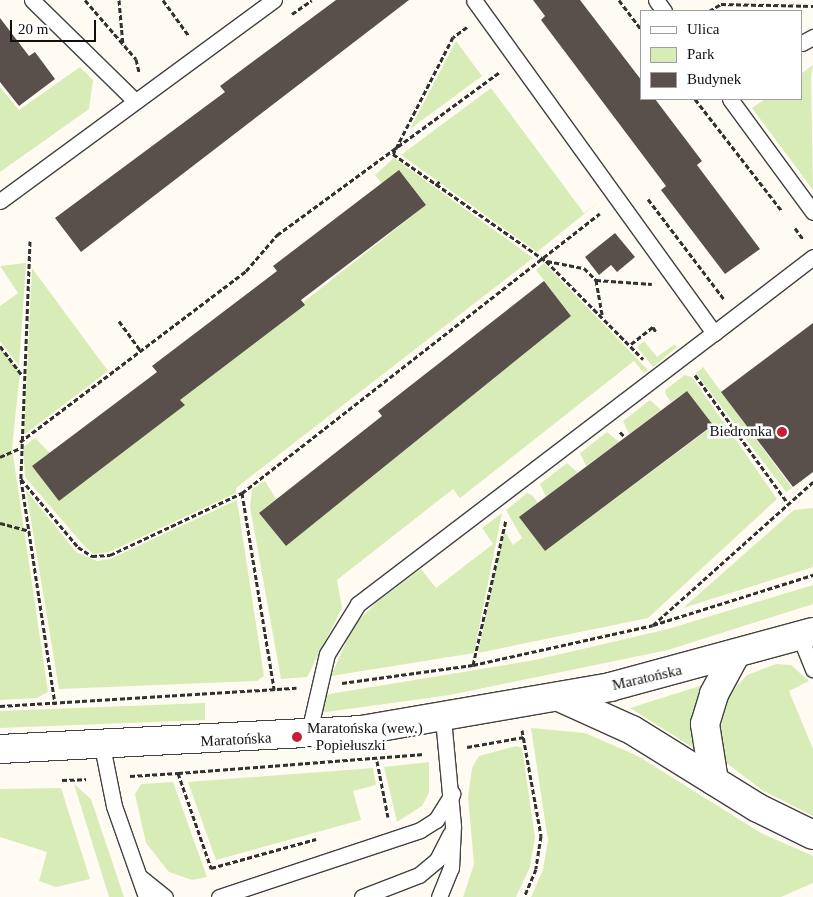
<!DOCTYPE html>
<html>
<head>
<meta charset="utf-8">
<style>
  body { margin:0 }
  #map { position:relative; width:813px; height:897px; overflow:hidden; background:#fffbf2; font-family:Georgia,serif }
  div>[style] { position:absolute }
  .green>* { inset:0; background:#d8ecb8 }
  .building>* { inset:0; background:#594f4b }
  .path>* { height:3px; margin-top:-1.5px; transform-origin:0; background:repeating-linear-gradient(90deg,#313131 0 5px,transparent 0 7.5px) }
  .roads { filter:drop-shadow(1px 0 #424242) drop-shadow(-1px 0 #424242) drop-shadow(0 1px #424242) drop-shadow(0 -1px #424242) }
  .service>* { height:15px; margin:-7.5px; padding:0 7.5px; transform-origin:7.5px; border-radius:7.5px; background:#fff }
  .tertiary>* { height:28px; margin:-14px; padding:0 14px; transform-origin:14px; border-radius:14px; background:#fff }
  .dots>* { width:14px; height:14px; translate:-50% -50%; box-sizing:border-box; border:2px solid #fff; border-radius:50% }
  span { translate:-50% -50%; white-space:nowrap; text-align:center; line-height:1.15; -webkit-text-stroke:5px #fff; paint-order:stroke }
  .poi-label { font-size:15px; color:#0f0f0f }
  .right { translate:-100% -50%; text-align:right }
  .left { translate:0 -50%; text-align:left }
  .street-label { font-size:15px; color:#0f0f0f }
  .legend { position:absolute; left:640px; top:10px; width:162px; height:90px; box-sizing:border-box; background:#fff; border:1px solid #9f9f9f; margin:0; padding:6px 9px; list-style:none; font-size:15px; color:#0f0f0f }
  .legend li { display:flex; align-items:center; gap:10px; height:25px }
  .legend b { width:25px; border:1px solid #9f9f9f }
  .scale { position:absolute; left:10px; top:20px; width:86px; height:22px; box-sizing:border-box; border:2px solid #0f0f0f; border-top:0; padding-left:6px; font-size:15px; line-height:18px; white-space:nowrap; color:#0f0f0f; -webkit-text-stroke:4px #fff; paint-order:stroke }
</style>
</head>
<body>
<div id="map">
  <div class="green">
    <div style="clip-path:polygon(456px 41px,482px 76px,410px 129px)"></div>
    <div style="clip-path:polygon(813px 65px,811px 78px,813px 190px,752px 108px,765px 99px,802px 99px,802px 73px)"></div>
    <div style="clip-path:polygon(80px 67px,93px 80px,89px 109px,0 172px,0 87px,19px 110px)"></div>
    <div style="clip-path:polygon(491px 88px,584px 213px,599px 202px,537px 252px,401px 155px)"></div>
    <div style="clip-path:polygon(394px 158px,533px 258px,236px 488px,236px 493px,109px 552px,94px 554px,87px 549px,25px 477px,23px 447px,35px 438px,50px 453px,32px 466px,59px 500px,184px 405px,180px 400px,426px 205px,400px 171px,382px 184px,375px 175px)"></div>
    <div style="clip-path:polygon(26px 263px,26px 264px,19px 366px,0 341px,0 306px,18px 293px,0 266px)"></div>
    <div style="clip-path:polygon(544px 263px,648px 370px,644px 373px,634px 361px,460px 498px,453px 489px,337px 580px,342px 608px,307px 677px,281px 679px,250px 507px,252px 489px,265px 481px,276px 499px,259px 513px,286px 546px,571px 316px,536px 270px)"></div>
    <div style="clip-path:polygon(32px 268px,108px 371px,25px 434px,24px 432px)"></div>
    <div style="clip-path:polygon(644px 341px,657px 357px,675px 344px,677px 347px,653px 367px,637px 347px)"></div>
    <div style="clip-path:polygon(0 347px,20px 372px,12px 448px,48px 692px,37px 698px,0 700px)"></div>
    <div style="clip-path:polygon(703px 367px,792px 488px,786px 492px,696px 373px)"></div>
    <div style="clip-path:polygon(685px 375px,692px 377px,777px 499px,648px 618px,478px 653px,504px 530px,513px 545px,522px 538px,506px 510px,527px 493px,532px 495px,538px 503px,520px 517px,545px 551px,713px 426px,687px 391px,671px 402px,666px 395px,665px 390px)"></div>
    <div style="clip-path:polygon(650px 400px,661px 410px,629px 434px,623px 421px)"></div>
    <div style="clip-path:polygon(607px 432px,619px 442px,586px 466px,580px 453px)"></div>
    <div style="clip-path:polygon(567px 463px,578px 473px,546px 497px,540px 484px)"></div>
    <div style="clip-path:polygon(26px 490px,76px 552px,97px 561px,110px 559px,237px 500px,264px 676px,257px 681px,59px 689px)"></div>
    <div style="clip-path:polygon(813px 508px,813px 567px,683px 608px,794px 510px)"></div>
    <div style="clip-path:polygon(502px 513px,474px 653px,331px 676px,354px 625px,377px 602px,421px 569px,436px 588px,493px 544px,482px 528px)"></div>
    <div style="clip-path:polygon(813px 585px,813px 604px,668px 650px,450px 695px,319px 713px,323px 695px,535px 660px,668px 629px)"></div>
    <div style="clip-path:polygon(776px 664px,791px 665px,809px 681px,789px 691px,813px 749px,813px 816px,762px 790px,724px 761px,718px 727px,729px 695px,747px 675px)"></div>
    <div style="clip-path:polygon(706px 684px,693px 712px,697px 750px,630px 708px)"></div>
    <div style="clip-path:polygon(205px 703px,205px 720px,0 728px,0 711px)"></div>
    <div style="clip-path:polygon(531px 728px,585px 733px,638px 756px,761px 833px,813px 856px,813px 883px,781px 897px,531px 897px,543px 870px,548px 840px)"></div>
    <div style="clip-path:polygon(516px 746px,522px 748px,535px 837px,530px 867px,516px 897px,463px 897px,474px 864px,468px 797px,472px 768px,479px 756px)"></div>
    <div style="clip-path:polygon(429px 762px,429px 793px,422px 806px,397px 822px,384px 767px)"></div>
    <div style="clip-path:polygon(373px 768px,376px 785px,353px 791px,361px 820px,216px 860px,188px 782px)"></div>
    <div style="clip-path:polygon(173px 782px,207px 877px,192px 880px,169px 872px,146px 843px,135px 794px,141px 784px)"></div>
    <div style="clip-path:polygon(74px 784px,91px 799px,124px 897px,109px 897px)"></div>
    <div style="clip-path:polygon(61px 788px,90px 879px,56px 887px,39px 881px,47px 852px,0 837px,0 789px)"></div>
  </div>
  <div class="building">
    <div style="clip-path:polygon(336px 0,409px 0,81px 252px,55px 218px,225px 92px,220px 86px)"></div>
    <div style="clip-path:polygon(533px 0,580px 0,642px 81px,642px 99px,655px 99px,702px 161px,697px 165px,760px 249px,725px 274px,661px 190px,666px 186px,541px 20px,545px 16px)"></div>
    <div style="clip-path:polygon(0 18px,29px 56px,35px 52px,55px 79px,19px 106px,0 82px)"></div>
    <div style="clip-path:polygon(399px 170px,426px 205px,301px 300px,305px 305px,180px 400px,185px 405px,59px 501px,32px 466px,157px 372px,152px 366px,277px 271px,273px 266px)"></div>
    <div style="clip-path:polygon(615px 233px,635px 257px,617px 272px,611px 265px,599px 275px,585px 257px)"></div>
    <div style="clip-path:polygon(544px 281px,571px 316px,286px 546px,259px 513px,382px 416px,378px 411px)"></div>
    <div style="clip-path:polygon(813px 323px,813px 472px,793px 487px,721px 392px)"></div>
    <div style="clip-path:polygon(687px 391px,713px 425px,545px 551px,519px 517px)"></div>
  </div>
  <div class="path">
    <div style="left:85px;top:0;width:78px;rotate:49.2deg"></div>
    <div style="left:136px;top:59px;width:13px;rotate:77deg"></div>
    <div style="left:119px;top:0;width:45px;rotate:84.9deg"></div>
    <div style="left:163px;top:0;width:44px;rotate:54.2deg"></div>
    <div style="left:619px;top:0;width:38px;rotate:53deg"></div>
    <div style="left:709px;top:11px;width:14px;rotate:-30deg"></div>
    <div style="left:721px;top:4px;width:92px;rotate:1.2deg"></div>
    <div style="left:292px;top:14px;width:24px;rotate:-35deg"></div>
    <div style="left:467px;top:27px;width:17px;rotate:144deg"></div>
    <div style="left:453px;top:37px;width:131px;rotate:117.1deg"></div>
    <div style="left:393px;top:154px;width:187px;rotate:35deg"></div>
    <div style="left:546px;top:261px;width:138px;rotate:45.3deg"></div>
    <div style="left:695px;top:99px;width:142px;rotate:52.2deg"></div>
    <div style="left:436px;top:185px;width:6px;rotate:-45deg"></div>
    <div style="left:648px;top:199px;width:126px;rotate:52.8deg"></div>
    <div style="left:795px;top:228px;width:14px;rotate:54deg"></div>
    <div style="left:30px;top:241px;width:238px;rotate:92.2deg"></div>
    <div style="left:21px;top:479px;width:228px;rotate:81.4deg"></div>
    <div style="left:547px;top:261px;width:38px;rotate:11deg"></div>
    <div style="left:584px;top:268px;width:17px;rotate:45deg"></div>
    <div style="left:596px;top:280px;width:56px;rotate:4.1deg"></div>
    <div style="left:596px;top:280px;width:35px;rotate:80deg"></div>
    <div style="left:119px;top:321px;width:36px;rotate:54deg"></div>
    <div style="left:631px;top:344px;width:28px;rotate:-38deg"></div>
    <div style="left:653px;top:327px;width:6px;rotate:59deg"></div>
    <div style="left:0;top:346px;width:36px;rotate:53deg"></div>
    <div style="left:695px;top:375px;width:157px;rotate:54.1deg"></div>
    <div style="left:620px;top:432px;width:7px;rotate:45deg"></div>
    <div style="left:20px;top:442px;width:283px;rotate:-37.1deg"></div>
    <div style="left:246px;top:271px;width:48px;rotate:-49.3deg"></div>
    <div style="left:277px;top:235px;width:276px;rotate:-36.2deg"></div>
    <div style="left:0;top:457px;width:22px;rotate:-24deg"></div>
    <div style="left:21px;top:479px;width:89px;rotate:50deg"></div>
    <div style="left:78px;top:547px;width:17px;rotate:33deg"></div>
    <div style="left:92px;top:556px;width:18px;rotate:-3deg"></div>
    <div style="left:110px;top:555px;width:146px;rotate:-25.2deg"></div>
    <div style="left:242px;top:493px;width:454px;rotate:-38deg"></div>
    <div style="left:242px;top:493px;width:199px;rotate:80.7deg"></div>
    <div style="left:0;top:523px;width:30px;rotate:15deg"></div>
    <div style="left:653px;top:625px;width:215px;rotate:-41.8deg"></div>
    <div style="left:473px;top:665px;width:149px;rotate:-77.2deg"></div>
    <div style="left:342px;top:683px;width:132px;rotate:-7.8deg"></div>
    <div style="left:473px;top:665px;width:184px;rotate:-12.5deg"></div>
    <div style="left:653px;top:625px;width:168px;rotate:-17.4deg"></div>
    <div style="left:0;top:706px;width:297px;rotate:-3.5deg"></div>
    <div style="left:522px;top:730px;width:108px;rotate:79.8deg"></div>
    <div style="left:541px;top:836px;width:33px;rotate:99deg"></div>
    <div style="left:536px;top:869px;width:30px;rotate:113deg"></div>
    <div style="left:467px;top:747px;width:58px;rotate:-10deg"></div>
    <div style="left:377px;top:761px;width:57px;rotate:78.9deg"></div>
    <div style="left:178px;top:773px;width:247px;rotate:-4.4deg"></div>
    <div style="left:130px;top:776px;width:48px;rotate:-3.6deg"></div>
    <div style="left:178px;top:773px;width:101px;rotate:70.8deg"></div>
    <div style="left:211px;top:868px;width:109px;rotate:-15.4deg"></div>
    <div style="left:62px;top:780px;width:24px;rotate:-2deg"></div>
  </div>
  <div class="roads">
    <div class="service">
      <div style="left:32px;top:0;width:144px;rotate:44.4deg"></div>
      <div style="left:656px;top:0;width:14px;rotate:54deg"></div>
      <div style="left:802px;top:43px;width:13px;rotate:-29deg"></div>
      <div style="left:730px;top:99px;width:140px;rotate:53.7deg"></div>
      <div style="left:0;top:201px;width:340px;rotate:-36.3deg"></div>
      <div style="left:714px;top:333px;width:125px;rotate:-37.5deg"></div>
      <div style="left:800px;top:637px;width:35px;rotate:68deg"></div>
      <div style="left:308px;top:736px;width:84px;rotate:-77deg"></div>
      <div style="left:327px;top:654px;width:59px;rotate:-58.2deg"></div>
      <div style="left:358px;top:604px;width:447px;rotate:-37.3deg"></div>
      <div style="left:714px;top:333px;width:410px;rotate:-125.8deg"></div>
      <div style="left:102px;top:746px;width:61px;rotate:78.7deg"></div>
      <div style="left:114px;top:806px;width:96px;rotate:70.6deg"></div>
      <div style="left:140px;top:877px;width:32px;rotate:39deg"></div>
      <div style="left:219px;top:897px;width:212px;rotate:-18.4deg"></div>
      <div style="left:420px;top:830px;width:19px;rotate:-32deg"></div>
      <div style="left:436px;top:820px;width:31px;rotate:-58deg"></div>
      <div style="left:362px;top:897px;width:61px;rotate:-21.1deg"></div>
      <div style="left:419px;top:875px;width:23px;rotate:-40deg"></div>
      <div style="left:437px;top:860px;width:29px;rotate:-63deg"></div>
      <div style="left:439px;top:897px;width:31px;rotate:-68deg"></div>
      <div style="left:451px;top:868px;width:42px;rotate:-87.3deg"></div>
      <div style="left:453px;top:826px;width:107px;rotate:-95.3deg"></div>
    </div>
    <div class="tertiary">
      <div style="left:559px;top:697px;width:80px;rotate:24.3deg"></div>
      <div style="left:632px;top:730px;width:148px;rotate:31.8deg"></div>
      <div style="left:758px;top:808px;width:61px;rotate:26.1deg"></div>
      <div style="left:0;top:749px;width:362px;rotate:-3deg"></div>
      <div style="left:362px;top:730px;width:252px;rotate:-9.8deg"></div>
      <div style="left:610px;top:687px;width:210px;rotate:-15.2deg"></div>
      <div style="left:714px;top:781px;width:58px;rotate:-99deg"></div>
      <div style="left:705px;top:724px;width:31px;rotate:-73deg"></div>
      <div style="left:714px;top:694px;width:42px;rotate:-61.6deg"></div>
    </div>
  </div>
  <div class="dots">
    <div style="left:782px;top:432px;background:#c81f37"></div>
    <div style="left:297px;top:737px;background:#c81f37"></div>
  </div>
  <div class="poi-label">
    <span class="right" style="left:772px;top:432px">Biedronka</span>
    <span class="left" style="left:307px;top:737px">Maratońska (wew.)<br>- Popiełuszki</span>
  </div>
  <div class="street-label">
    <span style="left:647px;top:678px;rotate:-13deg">Maratońska</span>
    <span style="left:236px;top:740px;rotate:-3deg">Maratońska</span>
  </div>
  <ul class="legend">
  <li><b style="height:6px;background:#fff"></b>Ulica</li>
  <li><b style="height:14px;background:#d8ecb8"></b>Park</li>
  <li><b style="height:14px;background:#594f4b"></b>Budynek</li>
  </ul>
  <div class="scale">20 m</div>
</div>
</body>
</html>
